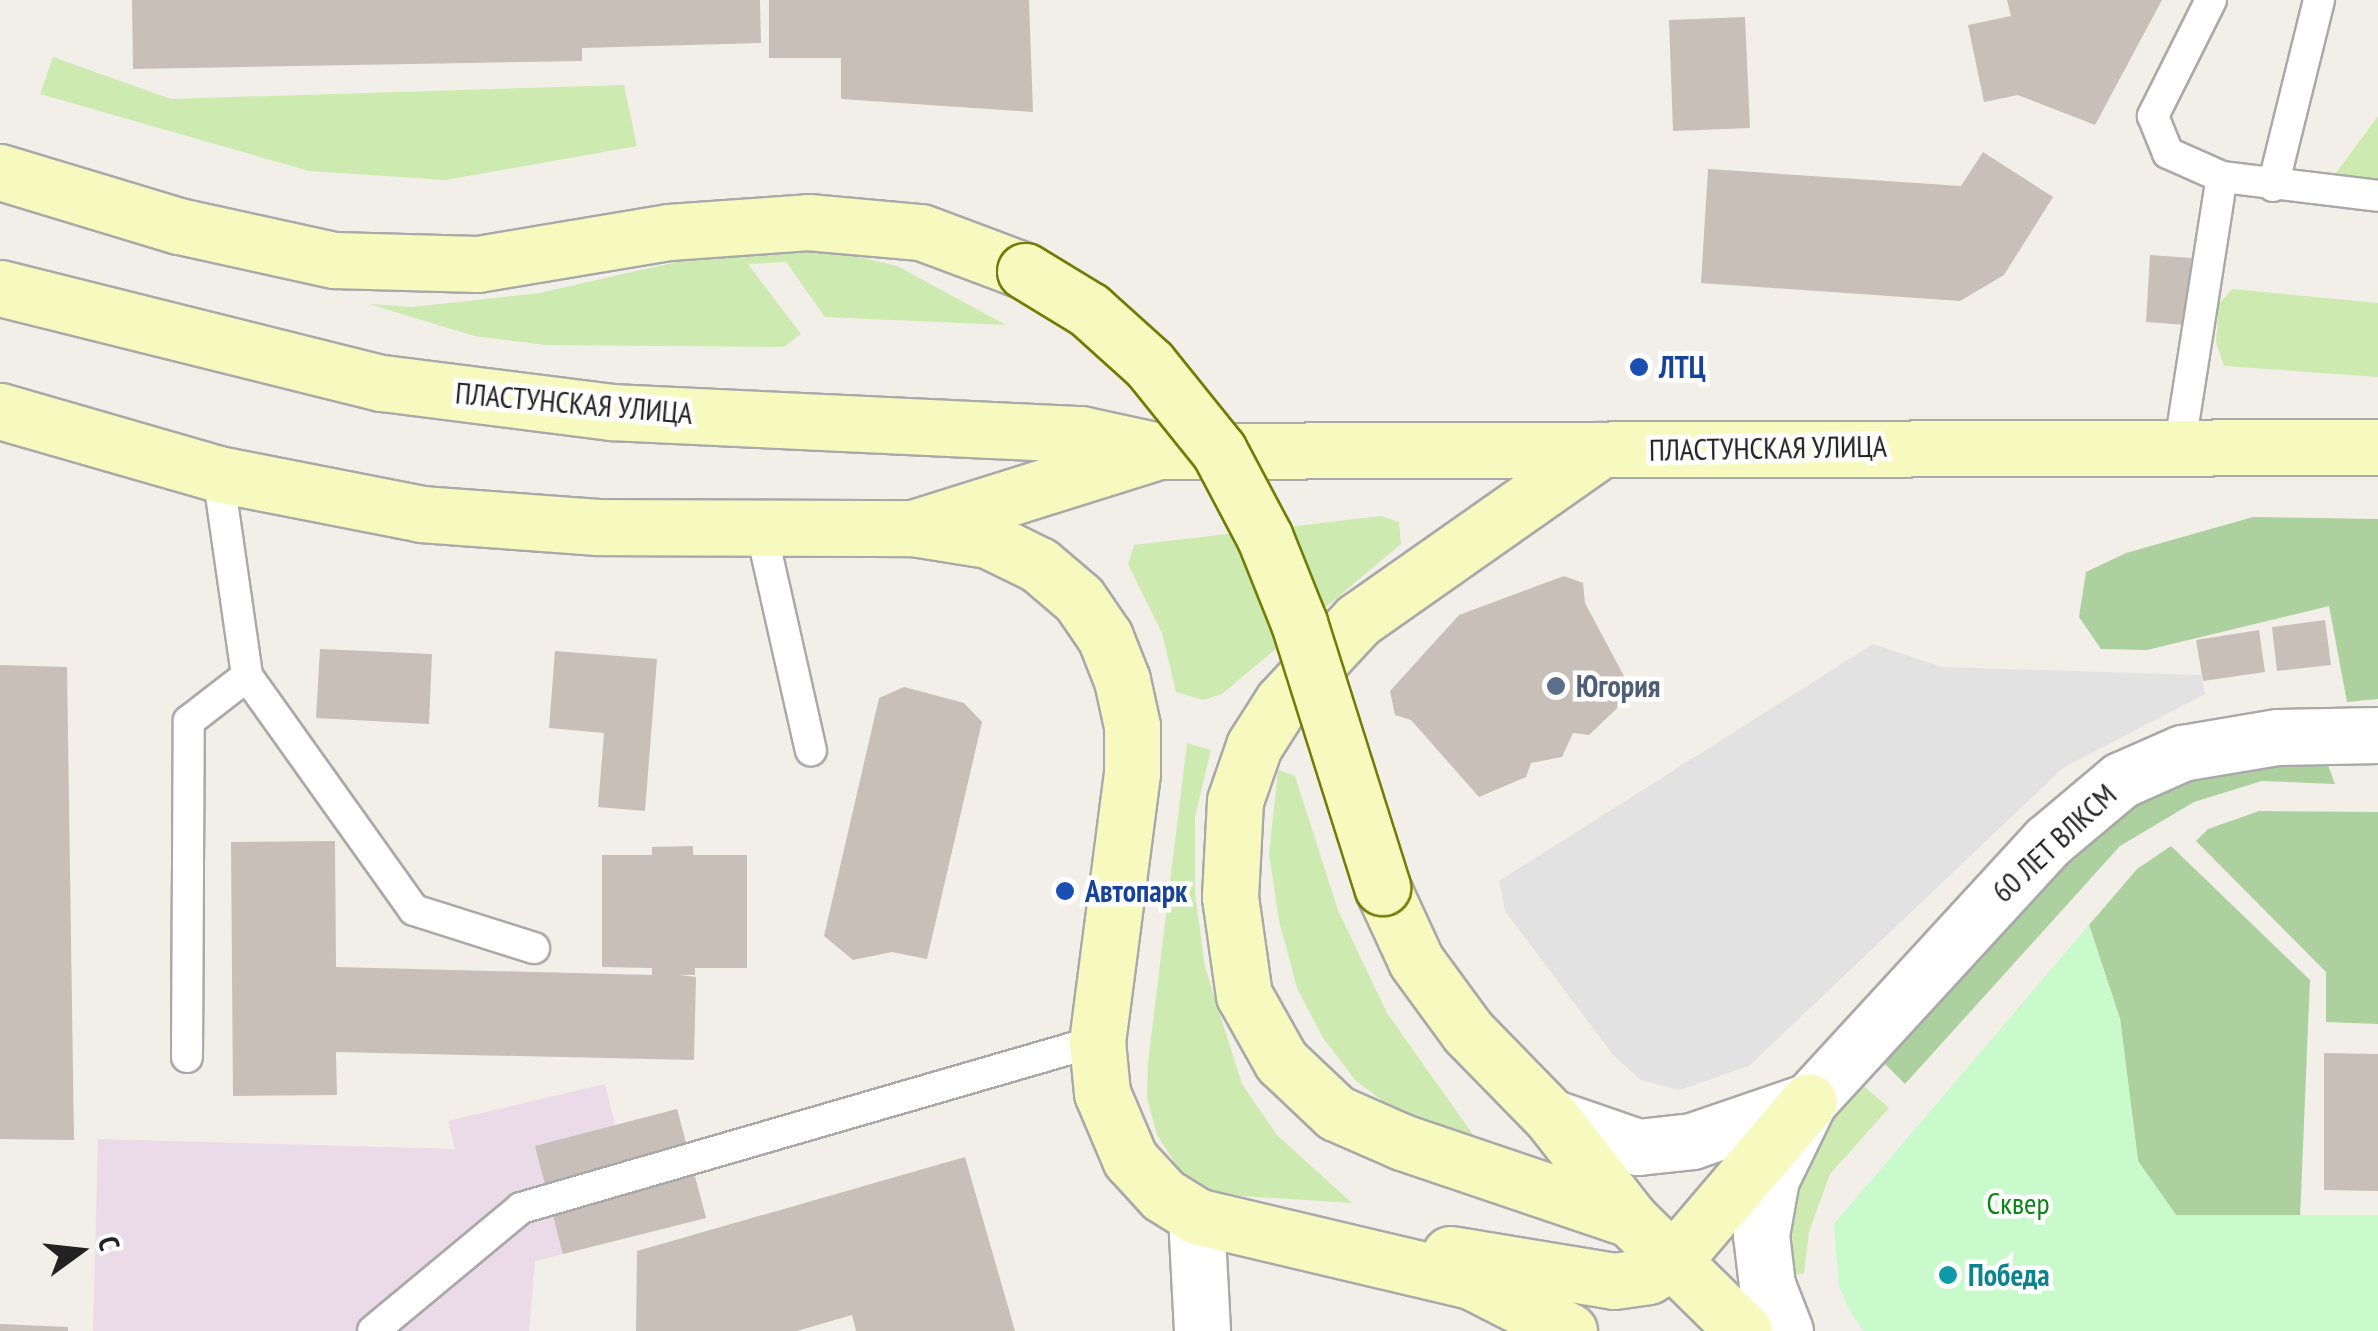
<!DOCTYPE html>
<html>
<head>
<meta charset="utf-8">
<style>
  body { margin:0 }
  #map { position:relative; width:2378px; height:1331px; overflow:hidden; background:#f2efe9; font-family:"PT Sans Narrow",sans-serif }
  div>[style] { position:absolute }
  .industrial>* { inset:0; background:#ebdbe8 }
  .grass>* { inset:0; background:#cdebb0 }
  .forest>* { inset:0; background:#add19e }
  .park>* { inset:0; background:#c8facc }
  .parking>* { inset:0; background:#e2e2e2 }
  .building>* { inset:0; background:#c7bfb8 }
  .roads { filter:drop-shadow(2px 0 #a9a9a9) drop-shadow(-2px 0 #a9a9a9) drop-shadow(0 2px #a9a9a9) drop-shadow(0 -2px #a9a9a9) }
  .lane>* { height:30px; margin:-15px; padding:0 15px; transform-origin:15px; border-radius:15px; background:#fff }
  .street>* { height:55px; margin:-27.5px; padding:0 27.5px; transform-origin:27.5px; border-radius:27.5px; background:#fff }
  .secondary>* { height:55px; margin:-27.5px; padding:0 27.5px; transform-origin:27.5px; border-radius:27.5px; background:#f7fabf }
  .bridges { filter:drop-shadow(2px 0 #707d05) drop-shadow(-2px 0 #707d05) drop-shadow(0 2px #707d05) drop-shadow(0 -2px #707d05) }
  .secondary-bridge>* { height:55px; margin:-27.5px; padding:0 27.5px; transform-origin:27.5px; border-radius:27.5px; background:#f7fabf }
  .dots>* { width:28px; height:28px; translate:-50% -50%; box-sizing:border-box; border:5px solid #fff; border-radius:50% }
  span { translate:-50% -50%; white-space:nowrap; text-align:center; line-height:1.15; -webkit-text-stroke:9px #fff; paint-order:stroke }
  .transit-label { font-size:30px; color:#164399; font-weight:700 }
  .left { translate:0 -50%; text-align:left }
  .street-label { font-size:30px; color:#222 }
  .service-label { font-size:30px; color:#4e5e75; font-weight:700 }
  .park-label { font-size:30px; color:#0c8416 }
  .culture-label { font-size:30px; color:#0d838f; font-weight:700 }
  .north { position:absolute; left:30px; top:1201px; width:100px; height:100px; -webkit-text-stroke:8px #fff; paint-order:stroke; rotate:75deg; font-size:28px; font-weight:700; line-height:40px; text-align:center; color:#222 }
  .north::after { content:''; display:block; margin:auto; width:35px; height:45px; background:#222; clip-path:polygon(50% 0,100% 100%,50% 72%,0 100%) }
</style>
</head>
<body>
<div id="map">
  <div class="industrial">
    <div style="clip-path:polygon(605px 1084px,615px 1125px,677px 1109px,706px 1218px,535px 1261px,529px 1331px,93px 1331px,98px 1139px,455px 1149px,448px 1121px)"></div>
  </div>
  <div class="grass">
    <div style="clip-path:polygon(53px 57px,171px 99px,624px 85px,637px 146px,446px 180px,309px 171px,40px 94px)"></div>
    <div style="clip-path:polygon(2378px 116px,2378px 184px,2344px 181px,2336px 173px)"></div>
    <div style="clip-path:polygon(776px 249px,836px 251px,897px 266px,1006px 325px,825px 317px,786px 262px,748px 264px,801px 334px,784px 347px,546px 345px,474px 336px,369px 304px,412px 307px,539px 293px,707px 255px)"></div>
    <div style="clip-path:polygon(2232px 289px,2378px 303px,2378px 377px,2224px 366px,2216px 342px,2219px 304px)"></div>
    <div style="clip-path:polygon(1381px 516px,1399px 522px,1401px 544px,1222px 694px,1203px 700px,1176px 692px,1162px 633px,1128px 564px,1134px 545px)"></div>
    <div style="clip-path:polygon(1187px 743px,1211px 750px,1195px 817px,1195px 894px,1205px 967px,1242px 1084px,1277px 1135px,1352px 1203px,1211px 1194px,1179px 1169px,1157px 1135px,1147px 1098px,1148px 1062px)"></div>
    <div style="clip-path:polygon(1278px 770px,1295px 776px,1338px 910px,1387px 1013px,1474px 1136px,1404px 1117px,1356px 1081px,1323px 1038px,1297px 988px,1279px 921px,1269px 854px)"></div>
    <div style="clip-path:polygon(1858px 1081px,1889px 1108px,1830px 1174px,1809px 1232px,1804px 1273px,1782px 1279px,1790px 1190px,1820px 1128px)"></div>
  </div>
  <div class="forest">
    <div style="clip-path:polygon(2253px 517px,2378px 519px,2378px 699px,2347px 702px,2329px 606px,2147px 650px,2101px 649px,2079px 617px,2086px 572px,2126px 553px)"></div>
    <div style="clip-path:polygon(2324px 754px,2335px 784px,2262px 781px,2194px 802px,2120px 846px,1905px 1084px,1883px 1062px,2009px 907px,2092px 827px,2177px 772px)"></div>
    <div style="clip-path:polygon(2259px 811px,2378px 812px,2378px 1024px,2326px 1022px,2326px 972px,2196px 841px,2208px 829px)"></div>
    <div style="clip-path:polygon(2171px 846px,2310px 980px,2300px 1218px,2176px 1215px,2138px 1161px,2120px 1019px,2089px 925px,2137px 869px)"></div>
  </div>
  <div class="park">
    <div style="clip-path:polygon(2089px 925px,2120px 1019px,2138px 1161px,2176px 1215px,2378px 1215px,2378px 1331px,1864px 1331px,1851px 1313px,1839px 1287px,1834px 1224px)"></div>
  </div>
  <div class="parking">
    <div style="clip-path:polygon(1873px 644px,1942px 667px,2201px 675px,2205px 694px,2063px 768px,1749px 1066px,1679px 1090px,1641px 1080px,1614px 1056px,1505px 911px,1499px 881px)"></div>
  </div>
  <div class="building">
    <div style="clip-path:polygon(132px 0,760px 0,761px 43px,582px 48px,582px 61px,133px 69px)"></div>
    <div style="clip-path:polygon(769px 0,1029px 0,1033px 112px,841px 99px,841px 58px,769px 58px)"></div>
    <div style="clip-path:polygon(2007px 0,2162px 0,2095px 125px,2018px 95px,1984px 102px,1968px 25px,2011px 16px)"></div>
    <div style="clip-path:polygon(1745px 17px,1750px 128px,1673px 131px,1669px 20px)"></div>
    <div style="clip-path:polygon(1983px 152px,2053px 197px,2004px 275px,1960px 301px,1701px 283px,1708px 169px,1961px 186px)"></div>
    <div style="clip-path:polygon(2150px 255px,2191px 258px,2187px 325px,2146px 322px)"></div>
    <div style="clip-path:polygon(1564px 576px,1583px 583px,1585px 603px,1633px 693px,1589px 735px,1573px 733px,1562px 757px,1531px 763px,1526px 777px,1479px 797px,1411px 720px,1395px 715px,1390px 691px,1459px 615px)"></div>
    <div style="clip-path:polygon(2325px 620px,2331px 665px,2277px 671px,2272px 627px)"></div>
    <div style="clip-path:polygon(2259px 630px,2265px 672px,2203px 681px,2196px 640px)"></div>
    <div style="clip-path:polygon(320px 649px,432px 654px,429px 724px,316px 718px)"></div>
    <div style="clip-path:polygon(555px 651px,657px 659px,645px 811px,598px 807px,604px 733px,549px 728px)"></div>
    <div style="clip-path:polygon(0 665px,67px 667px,74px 1140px,0 1139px)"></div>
    <div style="clip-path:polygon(904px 687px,964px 703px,982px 722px,927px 959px,892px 952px,853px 960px,824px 936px,879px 698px)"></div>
    <div style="clip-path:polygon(335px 841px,336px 967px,652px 975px,652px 968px,602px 967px,602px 855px,652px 855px,652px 847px,693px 846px,693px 855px,747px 855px,747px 968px,695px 968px,695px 975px,680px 975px,696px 977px,694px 1060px,336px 1052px,337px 1095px,233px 1096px,231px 842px)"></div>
    <div style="clip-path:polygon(2324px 1053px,2378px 1054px,2378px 1191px,2324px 1190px)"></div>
    <div style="clip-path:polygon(677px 1109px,706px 1218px,563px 1254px,535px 1146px)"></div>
    <div style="clip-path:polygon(965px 1157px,1015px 1331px,856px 1331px,852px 1315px,797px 1331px,636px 1331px,637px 1251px)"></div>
    <div style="clip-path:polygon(0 1324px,68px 1327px,68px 1331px,0 1331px)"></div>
  </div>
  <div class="roads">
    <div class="lane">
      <div style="left:2211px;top:0;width:130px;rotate:116.6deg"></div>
      <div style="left:2153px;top:116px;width:40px;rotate:68deg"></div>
      <div style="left:2168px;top:153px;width:59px;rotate:24deg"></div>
      <div style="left:2273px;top:186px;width:192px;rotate:-76.1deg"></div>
      <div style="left:2180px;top:444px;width:270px;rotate:-81.1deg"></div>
      <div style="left:2222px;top:177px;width:157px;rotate:6.9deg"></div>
      <div style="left:218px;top:474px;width:204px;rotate:81.8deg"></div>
      <div style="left:247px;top:676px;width:287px;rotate:54.5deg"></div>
      <div style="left:414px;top:910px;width:126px;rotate:17.6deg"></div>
      <div style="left:761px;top:529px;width:227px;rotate:77.3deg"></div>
      <div style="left:187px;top:1057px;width:336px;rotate:-89.7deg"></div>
      <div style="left:189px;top:721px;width:73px;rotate:-37.8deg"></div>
      <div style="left:373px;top:1331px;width:192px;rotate:-39.7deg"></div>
      <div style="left:521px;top:1208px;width:600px;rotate:-16.17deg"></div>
    </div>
    <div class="street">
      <div style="left:1551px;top:1117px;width:92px;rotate:19deg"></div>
      <div style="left:1638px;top:1147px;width:54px;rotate:-6.3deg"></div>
      <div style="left:1692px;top:1141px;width:124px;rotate:-18.9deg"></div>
      <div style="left:1196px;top:1216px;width:115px;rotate:87deg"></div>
      <div style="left:1785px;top:1331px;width:49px;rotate:-111.4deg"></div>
      <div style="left:1767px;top:1285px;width:50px;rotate:-96.8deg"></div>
      <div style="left:1761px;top:1235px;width:57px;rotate:-79.9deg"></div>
      <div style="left:1771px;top:1179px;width:87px;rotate:-64deg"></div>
      <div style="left:1809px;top:1101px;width:352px;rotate:-47.4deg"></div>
      <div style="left:2047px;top:842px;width:97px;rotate:-40deg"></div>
      <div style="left:2121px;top:780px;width:67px;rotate:-23.9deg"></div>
      <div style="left:2182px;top:753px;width:97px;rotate:-9.5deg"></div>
      <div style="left:2278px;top:737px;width:100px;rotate:-1.1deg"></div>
    </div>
    <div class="secondary">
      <div style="left:0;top:172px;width:187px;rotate:16.8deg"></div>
      <div style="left:179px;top:226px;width:159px;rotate:12.4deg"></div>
      <div style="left:334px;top:260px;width:144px;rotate:1.6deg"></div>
      <div style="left:478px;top:264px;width:194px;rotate:-9.5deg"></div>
      <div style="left:669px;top:232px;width:139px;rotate:-4.1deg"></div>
      <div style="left:808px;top:222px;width:113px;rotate:5.1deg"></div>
      <div style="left:921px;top:232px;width:111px;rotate:20.6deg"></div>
      <div style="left:0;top:288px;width:394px;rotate:14deg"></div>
      <div style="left:382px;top:383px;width:231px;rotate:7.2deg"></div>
      <div style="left:611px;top:412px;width:471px;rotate:2.7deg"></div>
      <div style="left:1081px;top:434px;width:79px;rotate:12.4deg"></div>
      <div style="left:1158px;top:451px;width:1220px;rotate:-0.19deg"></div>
      <div style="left:0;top:411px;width:227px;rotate:16.1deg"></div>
      <div style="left:218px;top:474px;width:207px;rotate:11.1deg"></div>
      <div style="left:421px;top:514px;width:177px;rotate:4.2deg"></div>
      <div style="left:598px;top:527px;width:315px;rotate:0.2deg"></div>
      <div style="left:913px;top:528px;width:254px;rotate:-17.4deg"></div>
      <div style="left:1600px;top:450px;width:296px;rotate:144.9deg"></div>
      <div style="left:1358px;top:620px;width:112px;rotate:132.8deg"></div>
      <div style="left:1282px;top:702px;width:52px;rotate:122.5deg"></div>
      <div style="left:1254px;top:746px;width:58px;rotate:109.1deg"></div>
      <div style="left:1235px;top:801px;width:96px;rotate:93deg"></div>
      <div style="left:1230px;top:897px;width:99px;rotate:81.9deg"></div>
      <div style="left:1244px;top:995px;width:76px;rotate:60.7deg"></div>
      <div style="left:1281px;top:1061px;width:76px;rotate:43.4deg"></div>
      <div style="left:1336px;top:1113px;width:72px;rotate:23.7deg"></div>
      <div style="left:1402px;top:1142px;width:241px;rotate:18.7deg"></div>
      <div style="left:913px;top:528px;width:76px;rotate:9.1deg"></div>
      <div style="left:988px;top:540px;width:57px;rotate:26.1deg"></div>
      <div style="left:1039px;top:565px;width:52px;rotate:40.4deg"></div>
      <div style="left:1079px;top:599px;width:46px;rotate:55.6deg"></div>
      <div style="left:1105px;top:637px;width:46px;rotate:68.4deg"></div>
      <div style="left:1122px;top:680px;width:47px;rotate:77.7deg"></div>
      <div style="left:1132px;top:726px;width:47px;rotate:90deg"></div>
      <div style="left:1132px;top:773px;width:270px;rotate:97.4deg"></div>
      <div style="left:1097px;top:1041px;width:52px;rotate:84.5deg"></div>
      <div style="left:1102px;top:1093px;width:72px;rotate:67deg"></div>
      <div style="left:1130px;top:1159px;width:49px;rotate:47.5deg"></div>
      <div style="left:1163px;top:1195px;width:39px;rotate:32deg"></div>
      <div style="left:1196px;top:1216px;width:283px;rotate:13.3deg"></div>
      <div style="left:1471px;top:1281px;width:110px;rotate:27deg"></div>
      <div style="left:1382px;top:887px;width:81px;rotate:65.3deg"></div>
      <div style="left:1416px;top:961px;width:88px;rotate:53.8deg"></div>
      <div style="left:1468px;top:1032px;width:119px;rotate:45.7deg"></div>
      <div style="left:1551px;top:1117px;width:129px;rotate:52.2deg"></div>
      <div style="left:1630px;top:1219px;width:160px;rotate:44.5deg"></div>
      <div style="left:1450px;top:1254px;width:166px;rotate:9.3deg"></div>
      <div style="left:1614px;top:1281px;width:34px;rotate:-8deg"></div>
      <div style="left:1648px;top:1276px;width:28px;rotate:-30deg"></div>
      <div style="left:1672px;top:1262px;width:211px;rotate:-49.6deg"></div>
    </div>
  </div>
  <div class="bridges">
    <div class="secondary-bridge">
      <div style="left:1025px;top:271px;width:75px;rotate:31.4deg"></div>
      <div style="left:1089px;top:310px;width:81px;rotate:42deg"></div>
      <div style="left:1149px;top:364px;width:112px;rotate:51.2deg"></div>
      <div style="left:1219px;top:451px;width:98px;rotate:62.1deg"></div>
      <div style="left:1265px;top:538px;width:92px;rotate:68.2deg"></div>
      <div style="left:1299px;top:623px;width:277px;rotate:72.5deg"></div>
    </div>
  </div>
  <div class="dots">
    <div style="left:1639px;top:367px;background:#1a4fb4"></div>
    <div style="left:1556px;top:686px;background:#5c6f8a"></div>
    <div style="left:1065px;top:891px;background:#1a4fb4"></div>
    <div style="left:1948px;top:1275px;background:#0f9aa8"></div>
  </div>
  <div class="transit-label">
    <span class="left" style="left:1659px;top:367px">ЛТЦ</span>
    <span class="left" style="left:1085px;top:891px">Автопарк</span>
  </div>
  <div class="street-label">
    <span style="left:574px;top:403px;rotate:5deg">ПЛАСТУНСКАЯ УЛИЦА</span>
    <span style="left:1768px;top:448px;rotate:-1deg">ПЛАСТУНСКАЯ УЛИЦА</span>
    <span style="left:2054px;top:843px;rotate:-43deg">60 ЛЕТ ВЛКСМ</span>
  </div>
  <div class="service-label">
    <span class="left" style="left:1576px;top:686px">Югория</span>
  </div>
  <div class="park-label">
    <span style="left:2018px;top:1203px">Сквер</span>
  </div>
  <div class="culture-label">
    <span class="left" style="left:1968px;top:1275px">Победа</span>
  </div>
  <div class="north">С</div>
</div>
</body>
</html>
